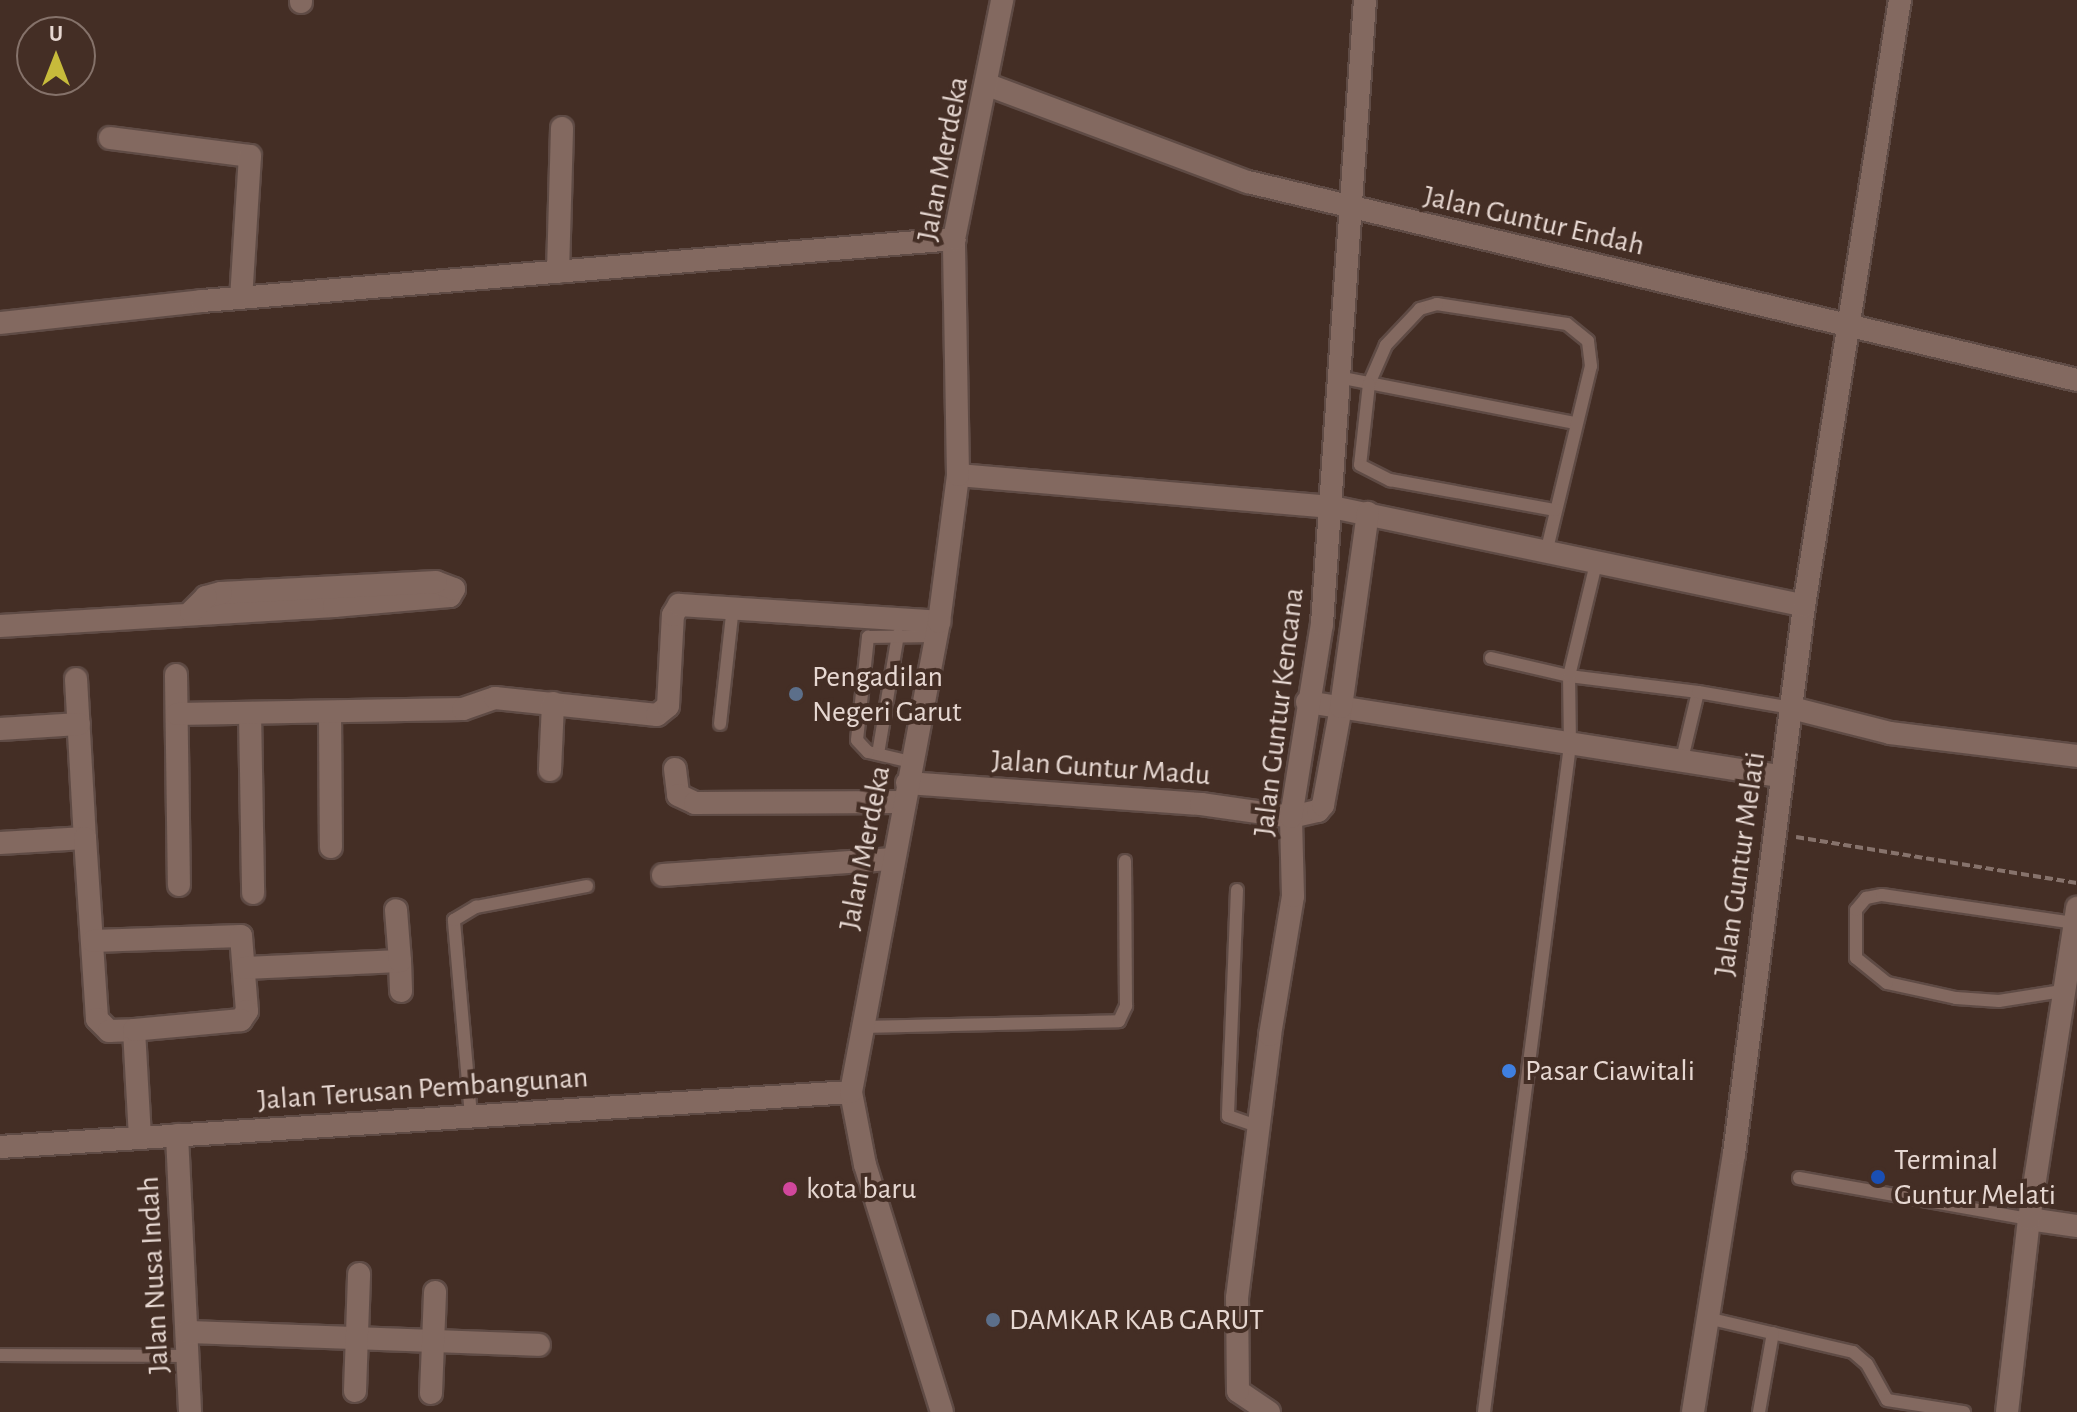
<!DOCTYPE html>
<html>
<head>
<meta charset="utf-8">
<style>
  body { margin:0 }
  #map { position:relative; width:2077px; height:1412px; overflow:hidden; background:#442e25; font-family:"Alegreya Sans",sans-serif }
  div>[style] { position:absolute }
  .path>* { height:4px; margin-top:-2px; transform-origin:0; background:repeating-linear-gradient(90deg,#87736c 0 8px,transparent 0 12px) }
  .roads { filter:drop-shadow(2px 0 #5f4b45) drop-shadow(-2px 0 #5f4b45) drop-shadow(0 2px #5f4b45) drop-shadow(0 -2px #5f4b45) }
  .service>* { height:12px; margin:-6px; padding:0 6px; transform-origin:6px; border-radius:6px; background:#836960 }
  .minor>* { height:22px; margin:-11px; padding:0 11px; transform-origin:11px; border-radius:11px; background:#836960 }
  .tertiary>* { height:22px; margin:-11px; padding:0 11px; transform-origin:11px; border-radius:11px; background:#836960 }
  .dots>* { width:22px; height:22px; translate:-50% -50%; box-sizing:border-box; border:4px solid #442e25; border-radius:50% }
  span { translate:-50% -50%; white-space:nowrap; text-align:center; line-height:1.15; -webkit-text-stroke:8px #442e25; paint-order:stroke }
  .street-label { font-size:30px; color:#e6d7d1 }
  .poi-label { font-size:30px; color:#e6d7d1 }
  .left { translate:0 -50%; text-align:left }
  .north { position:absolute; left:16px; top:16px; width:80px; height:80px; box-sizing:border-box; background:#442e25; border:2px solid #85726a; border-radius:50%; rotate:0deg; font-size:22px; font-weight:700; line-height:32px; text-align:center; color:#e6d7d1 }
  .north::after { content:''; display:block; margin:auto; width:28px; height:36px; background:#c7bb3b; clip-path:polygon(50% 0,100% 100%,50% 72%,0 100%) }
</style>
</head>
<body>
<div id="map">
  <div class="path">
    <div style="left:1796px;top:837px;width:285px;rotate:9.3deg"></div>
  </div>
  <div class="roads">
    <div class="service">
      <div style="left:1343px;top:378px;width:236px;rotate:11deg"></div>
      <div style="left:1547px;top:549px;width:188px;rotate:-76.5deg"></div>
      <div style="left:1591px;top:366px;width:25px;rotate:-97deg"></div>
      <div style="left:1588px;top:341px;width:27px;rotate:-141deg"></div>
      <div style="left:1567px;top:324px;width:132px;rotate:-171.3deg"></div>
      <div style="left:1437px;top:304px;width:18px;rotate:164deg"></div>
      <div style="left:1420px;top:309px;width:50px;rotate:133.4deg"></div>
      <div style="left:1386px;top:345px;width:43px;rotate:113.6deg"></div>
      <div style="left:1369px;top:384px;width:81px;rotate:96.3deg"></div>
      <div style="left:1360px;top:465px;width:34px;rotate:27deg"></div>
      <div style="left:1390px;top:480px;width:168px;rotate:10.3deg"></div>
      <div style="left:1491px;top:658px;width:80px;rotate:13deg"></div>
      <div style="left:1569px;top:676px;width:130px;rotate:7.1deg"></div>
      <div style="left:1698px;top:692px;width:69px;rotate:103.4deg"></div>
      <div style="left:1698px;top:692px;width:95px;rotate:9.7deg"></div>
      <div style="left:720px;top:724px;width:118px;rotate:-83.7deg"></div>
      <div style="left:878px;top:754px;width:121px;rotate:-80.5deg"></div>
      <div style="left:911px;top:762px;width:44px;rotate:-166.9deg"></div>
      <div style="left:868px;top:752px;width:16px;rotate:-133deg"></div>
      <div style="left:857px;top:740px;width:104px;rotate:-83.9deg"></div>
      <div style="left:868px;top:637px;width:68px;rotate:-0.8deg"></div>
      <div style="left:1237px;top:890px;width:226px;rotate:92.3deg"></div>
      <div style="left:1228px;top:1116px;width:34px;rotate:19deg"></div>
      <div style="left:2062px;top:991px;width:64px;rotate:171deg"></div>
      <div style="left:1999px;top:1001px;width:43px;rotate:-176deg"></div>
      <div style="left:1956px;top:998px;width:71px;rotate:-167.7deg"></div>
      <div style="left:1887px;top:983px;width:40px;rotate:-141deg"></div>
      <div style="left:1856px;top:958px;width:48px;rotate:-90deg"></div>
      <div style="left:1856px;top:910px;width:16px;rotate:-50deg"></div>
      <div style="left:1866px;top:898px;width:16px;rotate:-11deg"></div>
      <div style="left:1882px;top:895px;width:195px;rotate:8.3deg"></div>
      <div style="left:862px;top:1027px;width:257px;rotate:-1.3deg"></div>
      <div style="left:1119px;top:1021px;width:17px;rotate:-65deg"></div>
      <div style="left:1126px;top:1006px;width:145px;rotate:-90.4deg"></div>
      <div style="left:471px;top:1116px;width:197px;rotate:-95deg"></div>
      <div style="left:454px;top:920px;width:26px;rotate:-31deg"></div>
      <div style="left:476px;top:907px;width:113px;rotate:-10.7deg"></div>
      <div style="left:1799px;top:1178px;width:234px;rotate:10.1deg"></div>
      <div style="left:1707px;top:1318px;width:150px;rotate:13.1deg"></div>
      <div style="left:1853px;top:1352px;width:18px;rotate:41deg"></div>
      <div style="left:1867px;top:1364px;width:41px;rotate:60.9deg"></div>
      <div style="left:1887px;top:1400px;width:78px;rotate:8.9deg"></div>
      <div style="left:0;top:1355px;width:187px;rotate:0.3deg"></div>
      <div style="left:1484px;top:1412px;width:673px;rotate:-82.65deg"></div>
      <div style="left:1570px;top:745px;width:69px;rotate:-90.8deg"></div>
      <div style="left:1569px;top:676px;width:120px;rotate:-76.5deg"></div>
      <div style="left:1759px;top:1412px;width:80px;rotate:-80deg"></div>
    </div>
    <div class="minor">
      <div style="left:301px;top:2px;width:2px;rotate:-90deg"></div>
      <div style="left:988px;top:85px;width:278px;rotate:20.5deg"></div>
      <div style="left:1248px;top:182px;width:852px;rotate:13.43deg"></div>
      <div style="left:110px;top:138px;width:141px;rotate:7.3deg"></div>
      <div style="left:250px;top:156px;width:142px;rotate:93.6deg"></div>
      <div style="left:558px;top:272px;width:144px;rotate:-88.4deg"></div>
      <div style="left:0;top:323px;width:203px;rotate:-6.2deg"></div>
      <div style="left:202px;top:301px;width:755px;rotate:-4.71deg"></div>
      <div style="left:958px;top:475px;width:375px;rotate:4.9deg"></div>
      <div style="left:1332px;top:507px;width:482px;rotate:11.8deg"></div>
      <div style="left:0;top:626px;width:335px;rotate:-3.4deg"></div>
      <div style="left:334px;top:606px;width:116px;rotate:-4.9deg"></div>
      <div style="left:450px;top:596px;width:8px;rotate:-60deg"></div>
      <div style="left:454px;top:589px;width:19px;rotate:-159deg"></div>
      <div style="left:436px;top:582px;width:215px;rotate:177.1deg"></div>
      <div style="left:221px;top:593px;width:16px;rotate:165deg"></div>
      <div style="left:206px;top:597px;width:21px;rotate:135deg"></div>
      <div style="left:176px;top:675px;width:210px;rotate:89.2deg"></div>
      <div style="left:76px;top:679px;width:159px;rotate:86.8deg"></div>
      <div style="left:1307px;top:702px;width:480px;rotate:8.9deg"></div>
      <div style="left:1792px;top:708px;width:101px;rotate:14.3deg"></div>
      <div style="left:1890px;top:733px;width:188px;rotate:7deg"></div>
      <div style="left:330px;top:712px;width:135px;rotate:89.6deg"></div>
      <div style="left:250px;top:713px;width:180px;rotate:89deg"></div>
      <div style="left:177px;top:714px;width:286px;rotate:-1deg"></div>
      <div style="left:463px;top:709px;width:34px;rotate:-19deg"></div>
      <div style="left:495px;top:698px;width:163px;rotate:6deg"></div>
      <div style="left:657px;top:715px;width:14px;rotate:-39deg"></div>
      <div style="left:668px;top:706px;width:91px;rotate:-86.9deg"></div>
      <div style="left:673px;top:615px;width:12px;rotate:-59deg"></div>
      <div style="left:679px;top:605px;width:261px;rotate:3.7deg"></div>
      <div style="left:0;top:729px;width:79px;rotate:-3.6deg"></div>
      <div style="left:675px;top:769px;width:26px;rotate:83deg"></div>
      <div style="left:678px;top:795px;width:19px;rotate:25deg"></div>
      <div style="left:695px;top:803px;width:209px;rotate:-0.3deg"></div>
      <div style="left:550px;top:770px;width:67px;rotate:-87.4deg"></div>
      <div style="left:907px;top:783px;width:295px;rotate:4.1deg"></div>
      <div style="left:1201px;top:804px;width:91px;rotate:8.2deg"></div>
      <div style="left:1291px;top:817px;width:28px;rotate:-13deg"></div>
      <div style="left:1318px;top:811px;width:8px;rotate:-50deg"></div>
      <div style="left:1323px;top:805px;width:100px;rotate:-79.6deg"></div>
      <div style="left:1341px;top:707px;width:196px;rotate:-82.1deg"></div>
      <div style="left:0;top:843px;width:85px;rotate:-3.4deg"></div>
      <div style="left:85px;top:838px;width:181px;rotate:86.2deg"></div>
      <div style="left:97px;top:1019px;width:17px;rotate:45deg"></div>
      <div style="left:109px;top:1031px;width:25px;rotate:-2deg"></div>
      <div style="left:134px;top:1030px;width:107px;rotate:86.8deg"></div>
      <div style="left:663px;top:875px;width:231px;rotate:-4deg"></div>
      <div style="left:93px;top:941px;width:148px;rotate:-1.9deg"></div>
      <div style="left:241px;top:936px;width:75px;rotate:85.4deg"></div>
      <div style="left:247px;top:1011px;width:11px;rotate:124deg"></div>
      <div style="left:241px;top:1020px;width:107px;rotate:174.7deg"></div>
      <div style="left:400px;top:961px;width:30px;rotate:88deg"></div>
      <div style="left:245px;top:968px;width:155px;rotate:-2.6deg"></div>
      <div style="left:400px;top:961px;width:51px;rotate:-94.5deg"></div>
      <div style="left:177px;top:1135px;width:277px;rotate:87.3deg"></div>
      <div style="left:2029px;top:1219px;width:49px;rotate:8.3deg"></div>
      <div style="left:187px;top:1332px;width:352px;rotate:2.1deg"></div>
      <div style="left:355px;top:1391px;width:117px;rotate:-88deg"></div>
      <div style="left:431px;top:1393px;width:101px;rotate:-87.7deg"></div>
      <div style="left:1269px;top:1412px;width:37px;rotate:-146deg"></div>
      <div style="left:1238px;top:1391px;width:93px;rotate:-90.6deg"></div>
      <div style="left:1237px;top:1298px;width:265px;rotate:-82.8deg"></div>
      <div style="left:1270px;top:1035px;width:141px;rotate:-80.6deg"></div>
      <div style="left:1293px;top:896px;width:79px;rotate:-91.5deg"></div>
      <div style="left:1291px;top:817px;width:195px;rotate:-80.9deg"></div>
      <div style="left:1322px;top:624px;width:625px;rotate:-86.06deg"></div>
    </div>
    <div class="tertiary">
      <div style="left:0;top:1147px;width:853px;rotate:-3.7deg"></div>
      <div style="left:942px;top:1412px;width:259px;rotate:-107.3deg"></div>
      <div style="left:865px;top:1165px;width:74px;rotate:-100.9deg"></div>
      <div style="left:851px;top:1092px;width:478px;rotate:-79.4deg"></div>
      <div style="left:939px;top:622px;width:148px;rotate:-82.6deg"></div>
      <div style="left:958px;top:475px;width:236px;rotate:-91deg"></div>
      <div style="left:954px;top:239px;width:244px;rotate:-78.6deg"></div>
      <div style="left:1693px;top:1412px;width:261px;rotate:-81deg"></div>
      <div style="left:1734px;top:1154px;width:552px;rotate:-82.72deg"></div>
      <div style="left:1804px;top:606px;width:614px;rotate:-81deg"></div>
      <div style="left:2007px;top:1412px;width:194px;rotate:-83.5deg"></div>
      <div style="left:2029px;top:1219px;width:315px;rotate:-81.2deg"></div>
    </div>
  </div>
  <div class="dots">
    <div style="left:796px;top:694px;background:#5c6f8a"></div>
    <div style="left:1509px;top:1071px;background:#3f7fe0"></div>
    <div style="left:1878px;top:1177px;background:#1a4fb4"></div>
    <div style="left:790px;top:1189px;background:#d1479c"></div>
    <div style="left:993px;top:1320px;background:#5c6f8a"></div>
  </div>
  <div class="street-label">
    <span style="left:943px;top:159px;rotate:-79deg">Jalan Merdeka</span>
    <span style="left:1534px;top:221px;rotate:13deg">Jalan Guntur Endah</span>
    <span style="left:1279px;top:712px;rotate:-83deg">Jalan Guntur Kencana</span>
    <span style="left:1101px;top:768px;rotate:4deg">Jalan Guntur Madu</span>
    <span style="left:865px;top:848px;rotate:-79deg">Jalan Merdeka</span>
    <span style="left:1740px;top:864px;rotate:-82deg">Jalan Guntur Melati</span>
    <span style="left:423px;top:1089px;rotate:-4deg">Jalan Terusan Pembangunan</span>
    <span style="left:154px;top:1275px;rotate:-93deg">Jalan Nusa Indah</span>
  </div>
  <div class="poi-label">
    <span class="left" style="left:812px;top:694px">Pengadilan<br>Negeri Garut</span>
    <span class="left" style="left:1525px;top:1071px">Pasar Ciawitali</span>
    <span class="left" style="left:1894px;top:1177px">Terminal<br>Guntur Melati</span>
    <span class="left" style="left:806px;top:1189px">kota baru</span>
    <span class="left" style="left:1009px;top:1320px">DAMKAR KAB GARUT</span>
  </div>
  <div class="north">U</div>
</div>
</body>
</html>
